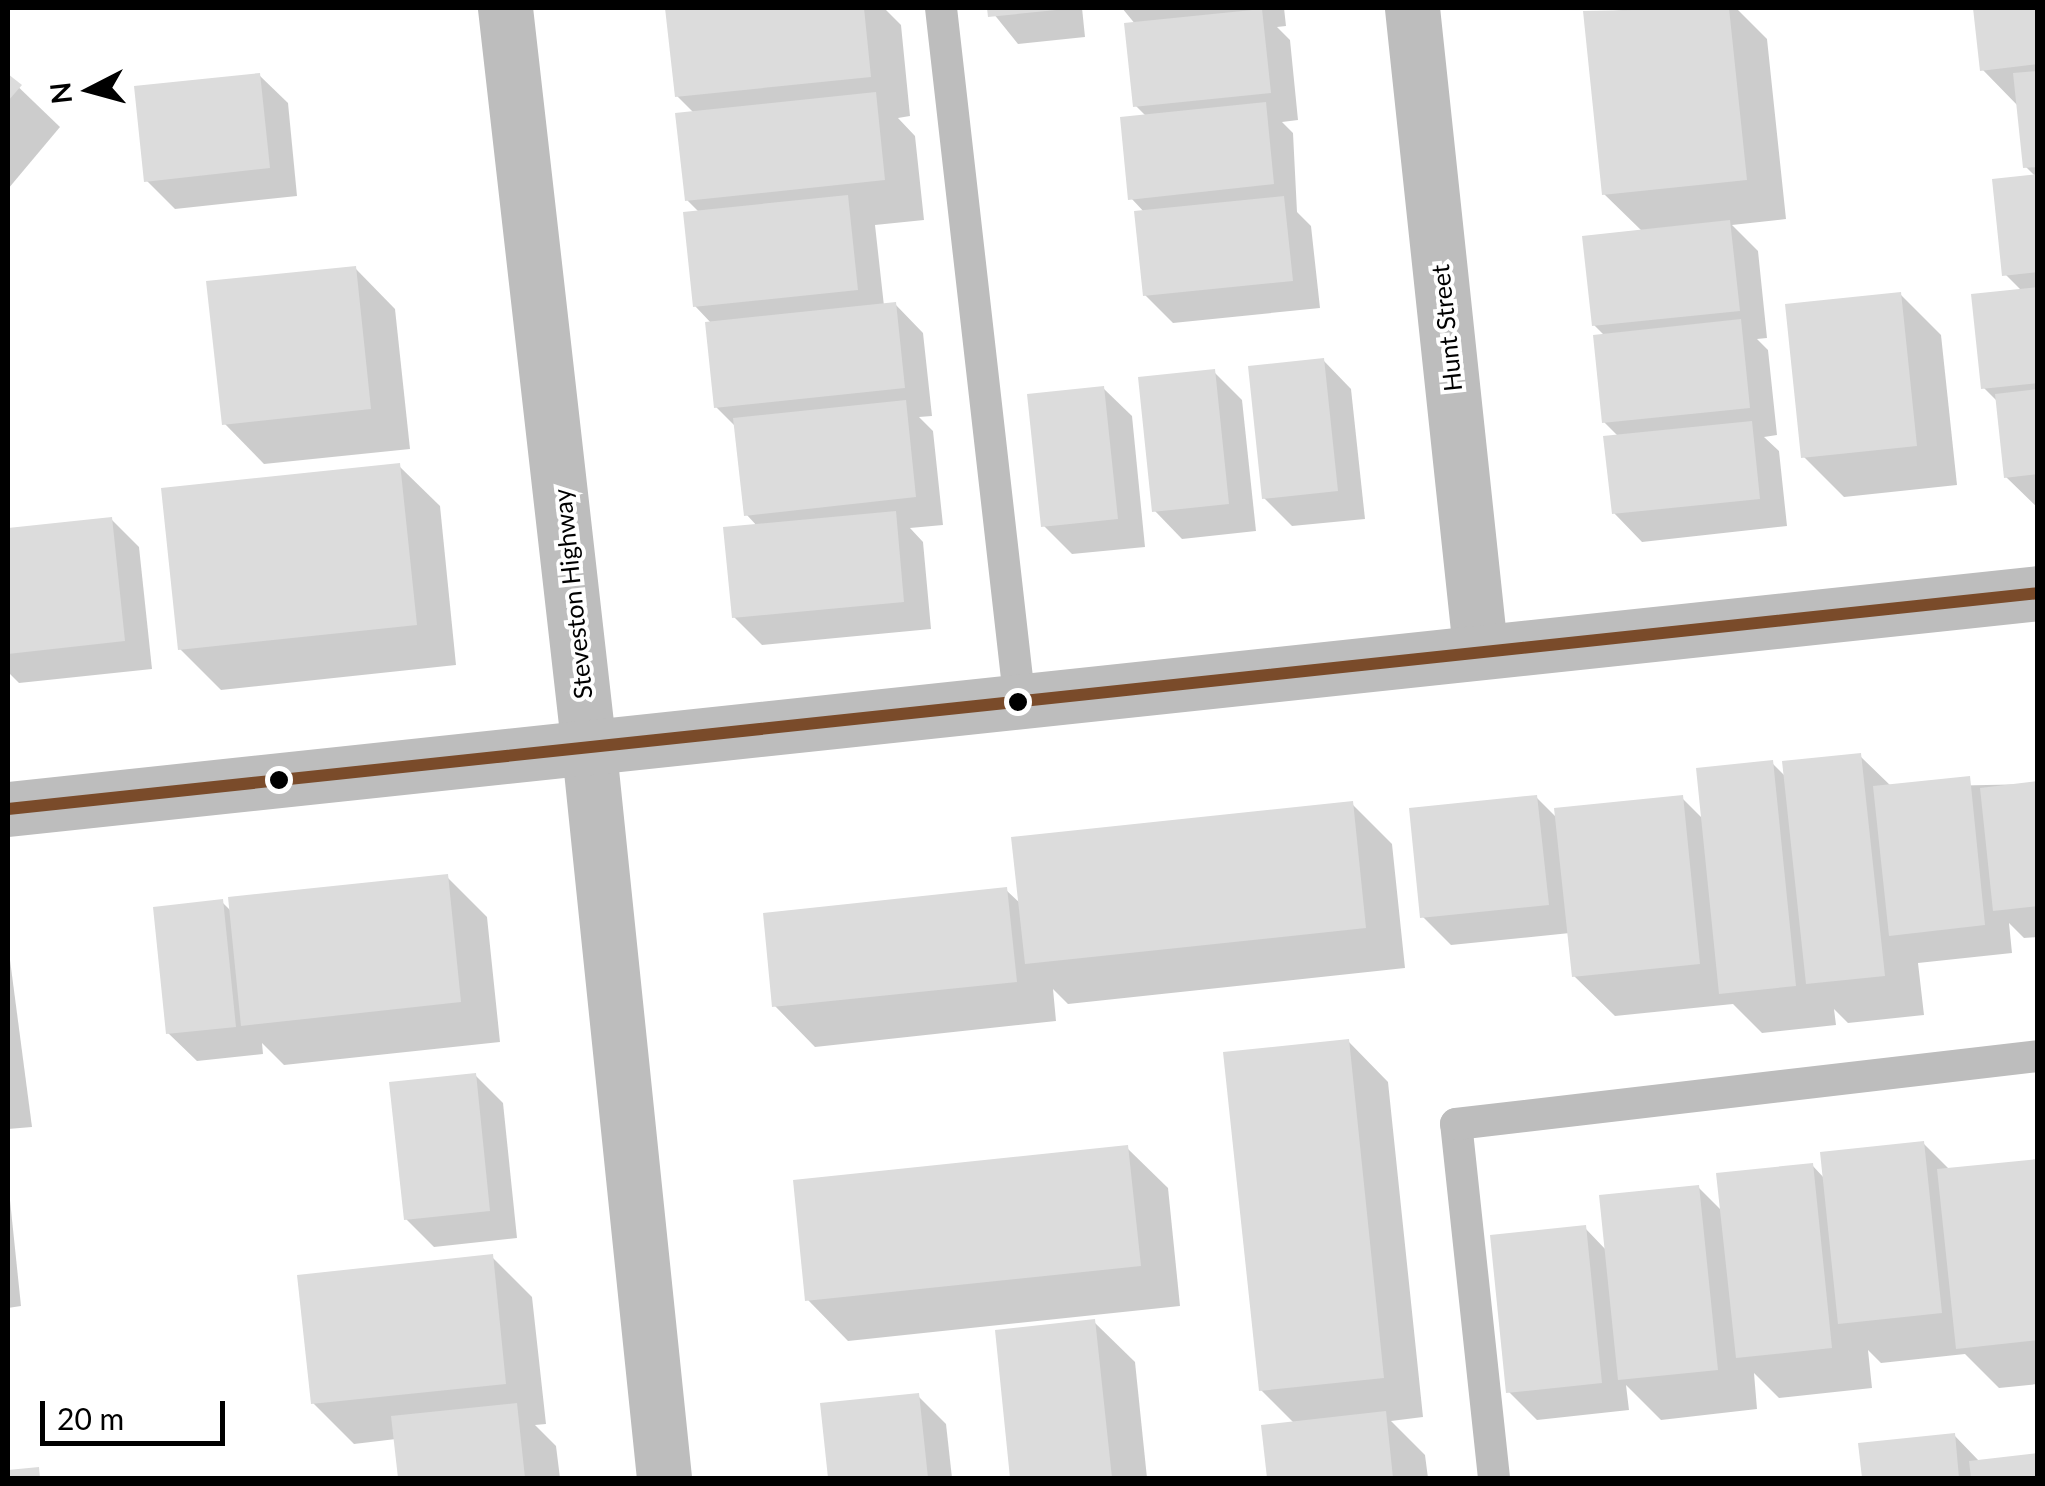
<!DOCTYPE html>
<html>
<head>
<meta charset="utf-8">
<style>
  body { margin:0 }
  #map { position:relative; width:2045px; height:1486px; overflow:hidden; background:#fff; font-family:Lato,sans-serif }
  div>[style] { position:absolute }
  .shadow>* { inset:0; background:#0003 }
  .building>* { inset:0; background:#dcdcdc }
  .service>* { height:32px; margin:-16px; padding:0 16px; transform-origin:16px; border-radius:16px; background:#bdbdbd }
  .minor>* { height:55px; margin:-27.5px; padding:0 27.5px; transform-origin:27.5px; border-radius:27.5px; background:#bdbdbd }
  .tertiary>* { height:55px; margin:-27.5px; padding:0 27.5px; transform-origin:27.5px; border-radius:27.5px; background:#bdbdbd }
  .bus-1>* { height:12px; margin:-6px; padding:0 6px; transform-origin:6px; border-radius:6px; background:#7a4b2a }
  .dots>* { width:28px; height:28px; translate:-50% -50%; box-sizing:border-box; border:5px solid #fff; border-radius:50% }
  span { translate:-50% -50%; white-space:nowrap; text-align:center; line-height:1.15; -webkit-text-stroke:8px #fff; paint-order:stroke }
  .street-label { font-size:25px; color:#000 }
  .frame { position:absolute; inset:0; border:10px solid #000; pointer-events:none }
  .north { position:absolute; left:40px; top:40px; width:100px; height:100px; -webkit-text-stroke:8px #fff; paint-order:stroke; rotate:264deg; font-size:28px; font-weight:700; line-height:40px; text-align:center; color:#000 }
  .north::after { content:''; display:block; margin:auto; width:35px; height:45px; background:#000; clip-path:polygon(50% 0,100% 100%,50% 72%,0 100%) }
  .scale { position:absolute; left:40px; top:1401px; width:185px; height:45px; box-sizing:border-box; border:5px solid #000; border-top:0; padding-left:12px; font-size:30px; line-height:35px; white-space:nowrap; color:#000; -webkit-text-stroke:8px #fff; paint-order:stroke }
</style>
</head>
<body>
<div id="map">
  <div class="shadow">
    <div style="clip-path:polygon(668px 8px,884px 8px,901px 25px,910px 116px,898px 118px,915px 136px,924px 220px,875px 225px,884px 306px,895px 304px,923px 333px,932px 416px,919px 417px,933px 431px,943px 525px,910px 528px,923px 542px,931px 629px,762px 645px,734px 617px,758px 527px,746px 514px,737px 428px,716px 407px,712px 324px,695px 306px,700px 213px,687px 200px,695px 114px,677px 96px)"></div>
    <div style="clip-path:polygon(989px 8px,1082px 8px,1085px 37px,1018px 44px)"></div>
    <div style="clip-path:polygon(1122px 8px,1284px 8px,1286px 26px,1277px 27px,1290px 40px,1298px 120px,1282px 122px,1293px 133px,1297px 212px,1311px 226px,1320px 308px,1173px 323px,1145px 295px,1145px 213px,1131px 198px,1147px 117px,1136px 106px,1136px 25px)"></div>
    <div style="clip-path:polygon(1643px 8px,1736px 8px,1767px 39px,1786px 219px,1732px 225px,1758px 251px,1767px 338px,1757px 339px,1768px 350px,1777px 435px,1764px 437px,1779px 451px,1787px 526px,1642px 542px,1614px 513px,1619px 437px,1604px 422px,1605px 336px,1594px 325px,1643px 232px,1604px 194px,1585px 14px)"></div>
    <div style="clip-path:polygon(1976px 8px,2038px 8px,2038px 508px,2006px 477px,1999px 403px,1984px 388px,2022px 291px,2005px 274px,2036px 177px,2026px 167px,2019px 107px,1982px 69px)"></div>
    <div style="clip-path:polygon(259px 75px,288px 103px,297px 196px,175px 209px,146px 180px)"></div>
    <div style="clip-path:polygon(8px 77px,60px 127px,8px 189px)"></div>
    <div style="clip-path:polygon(355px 268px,395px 309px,410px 449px,264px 464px,224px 423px)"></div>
    <div style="clip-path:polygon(1900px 294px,1941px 335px,1957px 485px,1844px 497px,1804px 457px)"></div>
    <div style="clip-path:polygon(1323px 360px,1351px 389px,1365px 519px,1292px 526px,1264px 498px)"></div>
    <div style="clip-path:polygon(1214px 372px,1242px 400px,1256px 531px,1182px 539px,1154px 510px)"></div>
    <div style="clip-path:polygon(1103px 388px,1132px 416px,1145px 547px,1072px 554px,1044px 526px)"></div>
    <div style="clip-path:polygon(399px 466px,440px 506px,456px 665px,221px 690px,180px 649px)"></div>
    <div style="clip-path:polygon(111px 519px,139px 547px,152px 669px,19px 683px,8px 672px,8px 530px)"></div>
    <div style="clip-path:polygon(1860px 756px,1892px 787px,2038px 784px,2038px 937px,2024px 938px,2009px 923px,2012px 953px,1918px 963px,1924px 1015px,1848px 1023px,1834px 1009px,1836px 1025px,1762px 1033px,1733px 1004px,1615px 1016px,1574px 976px,1570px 933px,1451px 945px,1423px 917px,1536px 797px,1558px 819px,1682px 798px,1703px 819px,1772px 763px,1786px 777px)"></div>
    <div style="clip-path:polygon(1352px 804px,1392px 844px,1405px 968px,1068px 1004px,1053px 989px,1056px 1021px,815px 1047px,775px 1006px,1006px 890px,1021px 904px)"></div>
    <div style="clip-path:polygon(447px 877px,487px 917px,500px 1042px,284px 1065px,262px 1043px,263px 1054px,197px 1061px,168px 1033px,222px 902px,232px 912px)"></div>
    <div style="clip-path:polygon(8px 945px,32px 1127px,8px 1129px)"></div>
    <div style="clip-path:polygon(1348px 1041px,1388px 1082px,1423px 1417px,1391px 1421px,1425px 1455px,1428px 1478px,1269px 1478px,1264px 1427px,1295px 1424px,1261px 1390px)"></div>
    <div style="clip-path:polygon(475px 1075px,503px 1103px,517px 1238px,434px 1247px,406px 1219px)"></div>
    <div style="clip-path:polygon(1923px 1143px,1950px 1170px,2038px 1161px,2038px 1384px,1999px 1388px,1965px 1354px,1881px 1363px,1868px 1350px,1872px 1388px,1779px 1398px,1754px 1373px,1757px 1409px,1661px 1420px,1626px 1385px,1629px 1410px,1537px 1420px,1509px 1392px,1585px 1228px,1607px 1251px,1698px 1187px,1723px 1212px,1812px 1165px,1825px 1179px)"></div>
    <div style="clip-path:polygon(1127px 1148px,1168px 1188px,1180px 1306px,848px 1341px,808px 1300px)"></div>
    <div style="clip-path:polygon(8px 1181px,21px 1306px,8px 1308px)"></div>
    <div style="clip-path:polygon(492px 1257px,532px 1297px,546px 1424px,535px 1425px,556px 1446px,560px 1478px,400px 1478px,396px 1439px,354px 1444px,313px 1403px)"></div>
    <div style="clip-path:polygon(1094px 1322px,1135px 1362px,1147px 1478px,1013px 1478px,997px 1332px)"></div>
    <div style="clip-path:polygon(918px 1396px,946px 1424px,952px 1478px,831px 1478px,823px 1406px)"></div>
    <div style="clip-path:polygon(1954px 1435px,1980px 1462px,2038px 1456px,2038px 1478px,1864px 1478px,1861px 1445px)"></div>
  </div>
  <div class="building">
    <div style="clip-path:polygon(665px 8px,864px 8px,871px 77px,675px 97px)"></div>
    <div style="clip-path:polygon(987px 8px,1055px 8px,1056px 10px,988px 17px)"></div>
    <div style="clip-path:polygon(1729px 8px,1747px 180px,1602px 195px,1583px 11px)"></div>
    <div style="clip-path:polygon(1973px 8px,2038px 8px,2038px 64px,1980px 71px)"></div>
    <div style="clip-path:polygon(1262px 9px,1271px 93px,1133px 107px,1124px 23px)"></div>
    <div style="clip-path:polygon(2038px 71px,2038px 167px,2023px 168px,2013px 73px)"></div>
    <div style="clip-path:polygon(260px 73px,270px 168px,144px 182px,134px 86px)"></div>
    <div style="clip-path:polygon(8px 74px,22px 85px,8px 101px)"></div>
    <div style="clip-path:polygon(876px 92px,885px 180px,685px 201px,675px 113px)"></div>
    <div style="clip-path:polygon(1266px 102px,1274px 184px,1128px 200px,1120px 117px)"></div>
    <div style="clip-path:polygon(2038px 174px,2038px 272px,2002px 276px,1992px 179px)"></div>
    <div style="clip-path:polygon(848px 195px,858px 290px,693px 307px,683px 212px)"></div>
    <div style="clip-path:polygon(1284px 196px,1293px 281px,1143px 296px,1134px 211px)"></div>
    <div style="clip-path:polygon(1730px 220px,1740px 311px,1592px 326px,1582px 236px)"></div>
    <div style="clip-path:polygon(356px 266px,371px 409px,222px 425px,206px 281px)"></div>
    <div style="clip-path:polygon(2038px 287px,2038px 383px,1981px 389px,1971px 294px)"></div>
    <div style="clip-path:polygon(1901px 292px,1917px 446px,1801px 458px,1785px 304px)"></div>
    <div style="clip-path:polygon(896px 302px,905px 388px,714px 408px,705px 322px)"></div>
    <div style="clip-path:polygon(1741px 319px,1750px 408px,1602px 423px,1593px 335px)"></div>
    <div style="clip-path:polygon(1324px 358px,1338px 491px,1262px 499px,1248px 366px)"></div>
    <div style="clip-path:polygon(1215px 369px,1229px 504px,1152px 512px,1138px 377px)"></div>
    <div style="clip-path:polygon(1104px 386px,1118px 519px,1041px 527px,1027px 394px)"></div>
    <div style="clip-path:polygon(2038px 389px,2038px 474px,2004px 478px,1995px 394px)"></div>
    <div style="clip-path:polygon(906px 400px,916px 497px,744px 516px,733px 418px)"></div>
    <div style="clip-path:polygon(1752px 421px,1760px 499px,1612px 514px,1603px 436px)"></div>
    <div style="clip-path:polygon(400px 463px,417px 625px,178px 650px,161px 488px)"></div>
    <div style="clip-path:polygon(896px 511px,904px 602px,732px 618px,723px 527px)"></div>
    <div style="clip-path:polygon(112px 517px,125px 641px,8px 654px,8px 528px)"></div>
    <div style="clip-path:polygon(1861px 753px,1885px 976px,1806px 984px,1782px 761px)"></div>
    <div style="clip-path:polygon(1773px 760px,1796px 986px,1719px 994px,1696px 768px)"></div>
    <div style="clip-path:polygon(1970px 776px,1985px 925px,1889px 936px,1873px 786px)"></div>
    <div style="clip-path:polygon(2038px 781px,2038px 906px,1993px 911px,1980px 788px)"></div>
    <div style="clip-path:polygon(1537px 795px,1549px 905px,1420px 918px,1409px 808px)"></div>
    <div style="clip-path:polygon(1683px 795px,1700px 964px,1572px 977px,1554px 808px)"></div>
    <div style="clip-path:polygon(1353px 801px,1366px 928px,1025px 964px,1011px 837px)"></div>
    <div style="clip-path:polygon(448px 874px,461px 1002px,241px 1026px,228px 897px)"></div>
    <div style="clip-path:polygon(1007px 887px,1017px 982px,772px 1007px,763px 913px)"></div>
    <div style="clip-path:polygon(223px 899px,236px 1027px,166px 1034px,153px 907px)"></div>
    <div style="clip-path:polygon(1349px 1039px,1384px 1378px,1259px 1391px,1223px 1052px)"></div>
    <div style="clip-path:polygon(476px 1073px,490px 1211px,404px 1220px,389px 1082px)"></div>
    <div style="clip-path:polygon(1924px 1141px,1942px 1313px,1838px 1324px,1820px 1152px)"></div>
    <div style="clip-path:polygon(1128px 1145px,1141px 1266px,805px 1301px,793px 1180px)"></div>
    <div style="clip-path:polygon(2038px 1159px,2038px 1340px,1956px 1349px,1937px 1169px)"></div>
    <div style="clip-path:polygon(1813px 1163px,1832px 1348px,1736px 1358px,1716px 1173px)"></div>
    <div style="clip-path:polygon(1699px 1185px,1718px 1370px,1618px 1380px,1599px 1195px)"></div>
    <div style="clip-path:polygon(1586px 1225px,1602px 1383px,1506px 1393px,1490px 1235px)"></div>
    <div style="clip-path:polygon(493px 1254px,506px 1384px,311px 1404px,297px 1275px)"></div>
    <div style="clip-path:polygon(1095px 1319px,1112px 1478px,1010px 1478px,995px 1330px)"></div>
    <div style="clip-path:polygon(919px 1393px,928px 1478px,828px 1478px,820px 1403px)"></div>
    <div style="clip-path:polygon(517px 1403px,525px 1478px,398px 1478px,391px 1416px)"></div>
    <div style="clip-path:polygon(1386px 1411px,1393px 1478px,1267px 1478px,1261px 1425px)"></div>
    <div style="clip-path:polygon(1955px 1433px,1959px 1478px,1862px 1478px,1858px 1443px)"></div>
    <div style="clip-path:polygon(2038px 1453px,2038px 1478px,1971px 1478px,1969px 1461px)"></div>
    <div style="clip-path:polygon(39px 1467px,40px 1478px,8px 1478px,8px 1470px)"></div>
  </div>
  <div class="service">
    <div style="left:941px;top:8px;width:692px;rotate:83.53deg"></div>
    <div style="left:1494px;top:1478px;width:356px;rotate:-96.1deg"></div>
    <div style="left:1456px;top:1124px;width:586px;rotate:-6.66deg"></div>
  </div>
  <div class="minor">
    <div style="left:1412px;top:8px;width:645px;rotate:83.94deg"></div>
    <div style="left:588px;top:741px;width:741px;rotate:84.11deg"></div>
  </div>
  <div class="tertiary">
    <div style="left:505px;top:8px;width:738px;rotate:83.54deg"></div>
    <div style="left:8px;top:809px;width:2041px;rotate:-6.07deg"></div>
  </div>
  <div class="bus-1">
    <div style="left:8px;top:809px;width:2041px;rotate:-6.07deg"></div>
  </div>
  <div class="dots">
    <div style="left:1018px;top:702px;background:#000"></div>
    <div style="left:279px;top:780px;background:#000"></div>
  </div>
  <div class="street-label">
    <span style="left:1446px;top:328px;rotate:-96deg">Hunt Street</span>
    <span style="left:572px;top:594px;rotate:-96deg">Steveston Highway</span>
  </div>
  <div class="frame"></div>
  <div class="north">N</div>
  <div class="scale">20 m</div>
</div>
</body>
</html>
